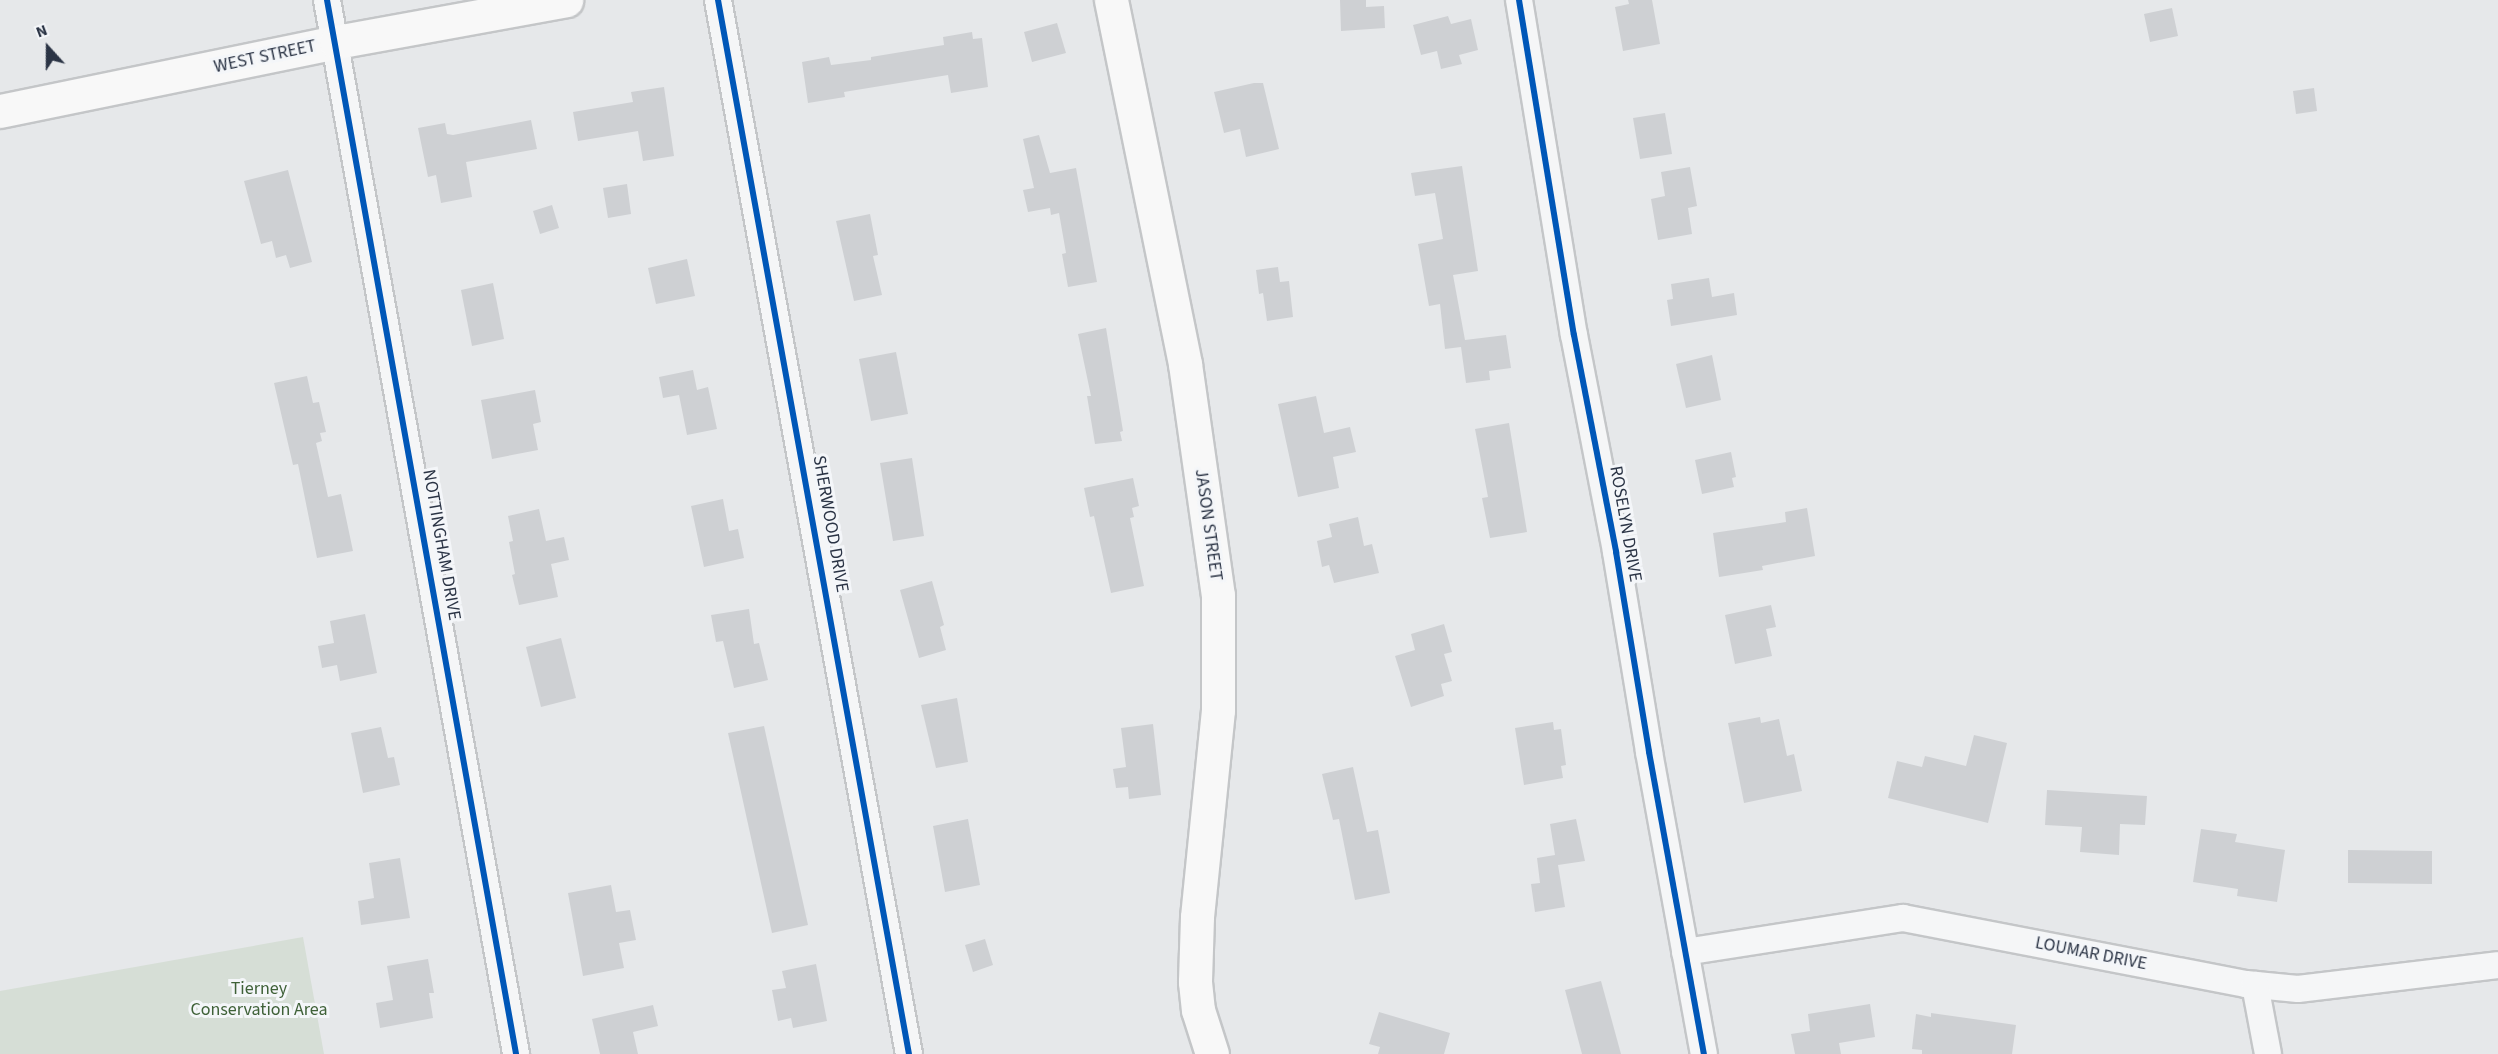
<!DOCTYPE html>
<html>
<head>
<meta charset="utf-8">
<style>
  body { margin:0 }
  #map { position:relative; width:2498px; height:1054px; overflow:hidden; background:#e6e8ea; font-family:"Source Sans 3",sans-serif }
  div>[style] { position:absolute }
  .green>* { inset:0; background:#d6ded6 }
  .building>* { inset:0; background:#ced0d3 }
  .roads { filter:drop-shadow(2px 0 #c4c6c8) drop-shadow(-2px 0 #c4c6c8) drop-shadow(0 2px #c4c6c8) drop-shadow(0 -2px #c4c6c8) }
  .street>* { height:26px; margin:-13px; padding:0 13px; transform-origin:13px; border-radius:13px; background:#f5f6f7 }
  .secondary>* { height:33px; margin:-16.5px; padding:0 16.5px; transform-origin:16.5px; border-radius:16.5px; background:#f8f8f8 }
  .cycleway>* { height:6px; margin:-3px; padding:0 3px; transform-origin:3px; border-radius:3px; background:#0057b8 }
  span { translate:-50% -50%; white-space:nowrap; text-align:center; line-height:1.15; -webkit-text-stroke:6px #f4f6f9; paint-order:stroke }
  .street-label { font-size:18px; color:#2b3445 }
  .park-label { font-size:18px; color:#3f6138 }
  .north { position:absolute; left:18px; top:18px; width:60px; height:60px; -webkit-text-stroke:4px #f4f6f9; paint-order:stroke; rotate:339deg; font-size:16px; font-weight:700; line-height:24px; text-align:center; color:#2b3445 }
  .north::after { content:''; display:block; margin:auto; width:21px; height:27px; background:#2b3445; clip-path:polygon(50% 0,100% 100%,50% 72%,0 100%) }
</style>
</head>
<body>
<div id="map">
  <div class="green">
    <div style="clip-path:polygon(303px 937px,324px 1054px,0 1054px,0 991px)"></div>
  </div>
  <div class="building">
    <div style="clip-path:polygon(1340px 0,1366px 0,1366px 7px,1384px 6px,1385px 28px,1341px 31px)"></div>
    <div style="clip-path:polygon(1628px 0,1652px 0,1660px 44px,1623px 51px,1615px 7px,1629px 4px)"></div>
    <div style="clip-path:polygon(2172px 8px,2178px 36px,2150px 42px,2144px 14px)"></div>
    <div style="clip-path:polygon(1448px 16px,1451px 24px,1471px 19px,1478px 50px,1459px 55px,1462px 64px,1441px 69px,1437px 51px,1421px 55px,1413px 25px)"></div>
    <div style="clip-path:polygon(1057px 23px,1066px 53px,1032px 62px,1024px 32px)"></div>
    <div style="clip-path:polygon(972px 32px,973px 39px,982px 38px,988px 87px,951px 93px,948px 75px,844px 92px,845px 97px,808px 103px,802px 62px,829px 57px,831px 65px,871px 60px,871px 57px,944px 45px,943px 37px)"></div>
    <div style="clip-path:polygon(1254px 83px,1263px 83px,1279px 149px,1246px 157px,1240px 129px,1224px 133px,1214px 92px)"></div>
    <div style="clip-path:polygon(664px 87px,674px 156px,643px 161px,638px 131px,578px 141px,573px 112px,633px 102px,631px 92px)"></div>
    <div style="clip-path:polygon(2314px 88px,2317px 111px,2296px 114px,2293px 91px)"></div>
    <div style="clip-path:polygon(1665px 113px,1672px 154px,1640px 159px,1633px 118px)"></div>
    <div style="clip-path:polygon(531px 120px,537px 149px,466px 162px,472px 197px,441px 203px,436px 175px,428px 177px,418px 128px,445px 123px,447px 134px,453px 135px)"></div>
    <div style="clip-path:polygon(1039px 135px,1050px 173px,1076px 168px,1097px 282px,1068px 287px,1062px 254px,1066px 253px,1059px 213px,1051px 215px,1050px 208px,1028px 212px,1023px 190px,1034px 188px,1023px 139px)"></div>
    <div style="clip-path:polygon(1462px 166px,1478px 271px,1453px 275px,1465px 340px,1506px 335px,1511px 368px,1489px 371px,1490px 380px,1466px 383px,1461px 347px,1445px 349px,1440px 304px,1429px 306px,1418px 244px,1443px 239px,1435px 193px,1415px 196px,1411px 173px)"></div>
    <div style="clip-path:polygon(1690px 167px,1697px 206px,1688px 208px,1692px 234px,1658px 240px,1651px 199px,1665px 196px,1661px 172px)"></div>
    <div style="clip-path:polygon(288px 170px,312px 262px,290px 268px,286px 255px,276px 258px,272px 241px,261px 244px,244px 181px)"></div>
    <div style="clip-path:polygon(627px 184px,631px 214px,608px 218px,603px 188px)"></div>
    <div style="clip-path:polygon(552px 205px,559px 228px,540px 234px,533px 211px)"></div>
    <div style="clip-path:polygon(870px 214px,878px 255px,873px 256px,882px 295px,854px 301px,836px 221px)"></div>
    <div style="clip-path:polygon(687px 259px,695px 296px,656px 304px,648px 268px)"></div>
    <div style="clip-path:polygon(1278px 267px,1280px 282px,1289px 281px,1293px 317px,1267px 321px,1263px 293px,1259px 294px,1256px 270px)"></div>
    <div style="clip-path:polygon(1709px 278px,1712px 297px,1734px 293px,1737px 315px,1671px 326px,1667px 300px,1673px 299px,1671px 284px)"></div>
    <div style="clip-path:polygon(493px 283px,504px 339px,472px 346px,461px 290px)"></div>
    <div style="clip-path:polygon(1106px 328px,1123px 431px,1120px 432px,1122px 441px,1095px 444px,1087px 396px,1091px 396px,1078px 334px)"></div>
    <div style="clip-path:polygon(896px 352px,908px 414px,871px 421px,859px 359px)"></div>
    <div style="clip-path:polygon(1712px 355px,1721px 400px,1686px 408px,1676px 364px)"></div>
    <div style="clip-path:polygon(693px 370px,697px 390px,708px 387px,717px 429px,687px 435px,679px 395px,663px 398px,659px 377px)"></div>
    <div style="clip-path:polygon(307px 376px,313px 403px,319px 402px,326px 432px,320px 433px,322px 441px,316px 443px,328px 497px,341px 494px,353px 551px,317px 558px,298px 464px,293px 465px,274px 383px)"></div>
    <div style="clip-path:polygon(535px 390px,541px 422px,533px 424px,538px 450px,492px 459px,481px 400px)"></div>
    <div style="clip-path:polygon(1316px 396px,1324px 433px,1350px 427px,1356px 452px,1333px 457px,1339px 488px,1298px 497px,1278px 404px)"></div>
    <div style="clip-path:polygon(1509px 423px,1527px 532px,1490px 538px,1482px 498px,1488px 497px,1475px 429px)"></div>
    <div style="clip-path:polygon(1731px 452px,1736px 477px,1732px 478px,1734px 487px,1702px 494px,1695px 460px)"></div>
    <div style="clip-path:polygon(912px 458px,924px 536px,893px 541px,880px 463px)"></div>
    <div style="clip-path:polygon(1133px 478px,1139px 506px,1132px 508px,1134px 517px,1130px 518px,1144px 586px,1111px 593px,1094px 516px,1090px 517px,1084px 488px)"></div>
    <div style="clip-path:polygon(723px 499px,729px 531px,738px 529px,744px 558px,704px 567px,691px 506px)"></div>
    <div style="clip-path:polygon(1807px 508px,1815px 556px,1762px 566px,1763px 570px,1719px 577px,1713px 533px,1786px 522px,1785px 512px)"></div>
    <div style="clip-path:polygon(539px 509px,546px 541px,564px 537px,569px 560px,551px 564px,558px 597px,519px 605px,512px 575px,515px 574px,509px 542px,513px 541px,508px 516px)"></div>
    <div style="clip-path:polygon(1358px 517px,1364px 546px,1372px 544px,1379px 573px,1334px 583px,1329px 565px,1322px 567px,1317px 541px,1332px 537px,1329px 524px)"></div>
    <div style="clip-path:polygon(932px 581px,944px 625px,940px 627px,946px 650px,919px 658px,900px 590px)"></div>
    <div style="clip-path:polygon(1771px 605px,1776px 627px,1766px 629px,1772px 656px,1735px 664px,1725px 615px)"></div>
    <div style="clip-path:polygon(749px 609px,754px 644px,759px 643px,768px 680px,734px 688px,723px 641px,716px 642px,711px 615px)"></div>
    <div style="clip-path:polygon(365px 614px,377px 673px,340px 681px,337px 665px,322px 668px,318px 646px,334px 643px,330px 621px)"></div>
    <div style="clip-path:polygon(1444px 624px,1452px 652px,1444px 654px,1452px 681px,1441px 684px,1444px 696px,1411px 707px,1395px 656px,1415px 650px,1411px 634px)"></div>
    <div style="clip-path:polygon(561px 638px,576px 698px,541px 707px,526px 647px)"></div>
    <div style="clip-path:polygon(957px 698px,968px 762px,936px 768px,921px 705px)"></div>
    <div style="clip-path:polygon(1760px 717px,1761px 723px,1779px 719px,1787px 756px,1794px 754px,1802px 791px,1744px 803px,1728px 723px)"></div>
    <div style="clip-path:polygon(1553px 722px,1554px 730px,1561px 729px,1566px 765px,1561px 766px,1563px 778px,1524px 785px,1515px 728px)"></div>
    <div style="clip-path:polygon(1153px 724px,1161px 795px,1129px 799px,1128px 787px,1116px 788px,1113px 769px,1126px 767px,1121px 728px)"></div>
    <div style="clip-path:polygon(764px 726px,808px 925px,772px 933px,728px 733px)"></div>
    <div style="clip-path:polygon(381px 727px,388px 758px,394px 757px,400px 785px,363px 793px,351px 733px)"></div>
    <div style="clip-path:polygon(1974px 735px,2007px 743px,1988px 823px,1888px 798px,1897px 761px,1922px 767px,1925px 756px,1966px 766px)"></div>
    <div style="clip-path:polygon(1353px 767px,1367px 832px,1378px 830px,1390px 893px,1355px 900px,1339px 819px,1333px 820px,1322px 774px)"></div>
    <div style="clip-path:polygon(2047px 790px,2147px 796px,2145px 825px,2120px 824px,2119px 855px,2080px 852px,2082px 827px,2045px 825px)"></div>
    <div style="clip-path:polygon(968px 819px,980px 885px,945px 892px,933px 826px)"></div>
    <div style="clip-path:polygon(1576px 819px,1585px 861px,1558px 865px,1565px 907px,1535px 912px,1531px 884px,1540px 883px,1537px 858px,1555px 855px,1550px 824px)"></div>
    <div style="clip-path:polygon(2201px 829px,2237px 834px,2235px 842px,2285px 850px,2277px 902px,2237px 896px,2238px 889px,2193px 882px)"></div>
    <div style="clip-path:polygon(2348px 850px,2432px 851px,2432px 884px,2348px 883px)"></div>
    <div style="clip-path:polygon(400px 858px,410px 918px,361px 925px,358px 901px,374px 898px,369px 863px)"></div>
    <div style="clip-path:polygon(611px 885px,616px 912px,630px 910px,636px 940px,619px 943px,624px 968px,583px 976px,568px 893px)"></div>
    <div style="clip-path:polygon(985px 939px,993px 965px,973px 972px,965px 945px)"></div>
    <div style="clip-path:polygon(428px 959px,434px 993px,429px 993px,433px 1018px,380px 1028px,376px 1003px,393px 1000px,387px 966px)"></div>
    <div style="clip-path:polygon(816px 964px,827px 1021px,793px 1028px,791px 1018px,778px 1021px,772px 990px,786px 988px,782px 971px)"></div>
    <div style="clip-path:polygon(1601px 981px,1621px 1054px,1582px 1054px,1565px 990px)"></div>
    <div style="clip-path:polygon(1870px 1004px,1875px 1037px,1839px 1043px,1841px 1054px,1795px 1054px,1791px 1034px,1810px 1031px,1808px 1014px)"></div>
    <div style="clip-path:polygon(653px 1005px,658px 1026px,633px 1032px,638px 1054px,600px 1054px,592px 1019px)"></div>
    <div style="clip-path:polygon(1379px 1012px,1450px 1033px,1444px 1054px,1378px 1054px,1380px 1047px,1369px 1044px)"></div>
    <div style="clip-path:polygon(1931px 1013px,2016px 1025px,2012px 1054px,1922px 1054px,1922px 1050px,1912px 1049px,1916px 1014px,1931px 1017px)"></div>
  </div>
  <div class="roads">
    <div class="street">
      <div style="left:327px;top:0;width:1071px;rotate:79.83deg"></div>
      <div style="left:718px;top:0;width:1071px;rotate:79.73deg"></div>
      <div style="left:1519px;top:0;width:339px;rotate:80.7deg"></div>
      <div style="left:1574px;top:335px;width:221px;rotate:79deg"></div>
      <div style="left:1616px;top:552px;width:203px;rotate:80.6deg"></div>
      <div style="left:1649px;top:752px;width:307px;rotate:79.7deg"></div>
      <div style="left:1685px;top:952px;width:221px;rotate:-8.9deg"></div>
      <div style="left:1903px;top:918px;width:349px;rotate:10.9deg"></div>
      <div style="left:2246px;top:984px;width:52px;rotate:5.5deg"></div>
      <div style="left:2298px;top:989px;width:201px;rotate:-6.8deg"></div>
      <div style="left:2255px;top:985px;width:70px;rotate:79.3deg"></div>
    </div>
    <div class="secondary">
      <div style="left:1111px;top:0;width:371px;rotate:78.5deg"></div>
      <div style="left:1185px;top:364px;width:233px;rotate:81.9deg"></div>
      <div style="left:1218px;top:595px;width:115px;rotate:90deg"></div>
      <div style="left:1218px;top:710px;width:208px;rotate:95.8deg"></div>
      <div style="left:1197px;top:917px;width:65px;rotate:91.8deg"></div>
      <div style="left:1195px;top:982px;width:28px;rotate:84deg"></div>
      <div style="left:1198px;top:1010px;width:46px;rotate:72.3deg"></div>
      <div style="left:0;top:111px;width:343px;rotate:-11.6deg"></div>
      <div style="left:336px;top:42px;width:234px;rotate:-10.3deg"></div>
    </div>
  </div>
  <div class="cycleway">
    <div style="left:327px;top:0;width:1071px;rotate:79.83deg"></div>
    <div style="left:718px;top:0;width:1071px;rotate:79.73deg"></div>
    <div style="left:1519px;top:0;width:339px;rotate:80.7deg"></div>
    <div style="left:1574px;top:335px;width:221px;rotate:79deg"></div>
    <div style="left:1616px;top:552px;width:203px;rotate:80.6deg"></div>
    <div style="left:1649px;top:752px;width:307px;rotate:79.7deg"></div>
  </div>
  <div class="street-label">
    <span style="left:265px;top:57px;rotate:-12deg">WEST STREET</span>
    <span style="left:830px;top:524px;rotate:80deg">SHERWOOD DRIVE</span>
    <span style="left:1625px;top:524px;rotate:80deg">ROSELYN DRIVE</span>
    <span style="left:1208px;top:525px;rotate:82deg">JASON STREET</span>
    <span style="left:441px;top:545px;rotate:80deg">NOTTINGHAM DRIVE</span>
    <span style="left:2091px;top:954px;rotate:11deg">LOUMAR DRIVE</span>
  </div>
  <div class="park-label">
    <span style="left:259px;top:1000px">Tierney<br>Conservation Area</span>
  </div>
  <div class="north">N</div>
</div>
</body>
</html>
